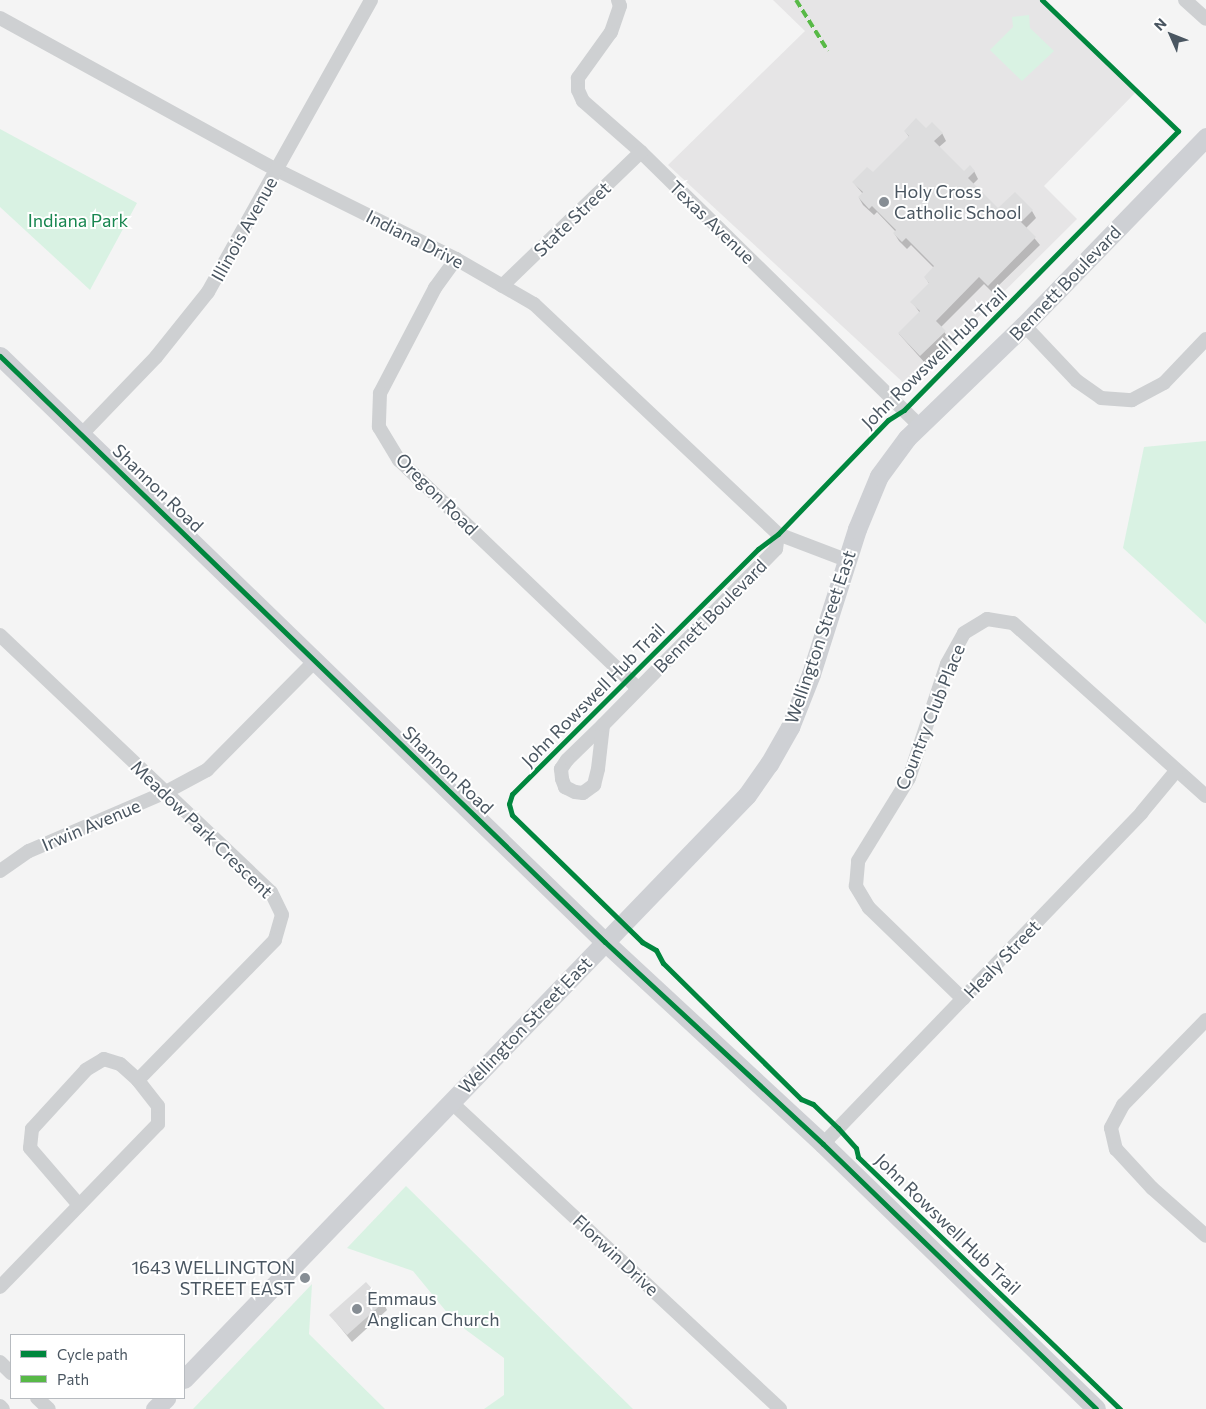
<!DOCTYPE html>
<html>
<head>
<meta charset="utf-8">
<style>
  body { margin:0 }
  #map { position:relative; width:1206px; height:1409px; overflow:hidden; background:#f4f4f4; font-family:Commissioner,sans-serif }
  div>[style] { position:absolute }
  .education>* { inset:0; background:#e6e5e6 }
  .green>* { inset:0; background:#d9f2e3 }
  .shadow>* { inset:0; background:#0003 }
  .building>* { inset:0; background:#ddddde }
  .street>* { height:14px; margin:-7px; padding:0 7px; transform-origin:7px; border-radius:7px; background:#ced0d2 }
  .secondary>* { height:19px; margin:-9.5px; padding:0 9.5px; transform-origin:9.5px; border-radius:9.5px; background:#ced0d4 }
  .quiet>* { height:4px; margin-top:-2px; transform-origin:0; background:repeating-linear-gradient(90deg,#58b947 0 8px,transparent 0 12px) }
  .cycleway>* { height:5px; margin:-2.5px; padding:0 2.5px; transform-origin:2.5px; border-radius:2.5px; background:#00873e }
  .dots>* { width:14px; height:14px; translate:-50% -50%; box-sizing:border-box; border:2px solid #fff; border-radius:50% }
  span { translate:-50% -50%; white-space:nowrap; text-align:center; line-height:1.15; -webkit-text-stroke:4px #fff; paint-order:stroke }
  .poi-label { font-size:18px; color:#4a5661 }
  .left { translate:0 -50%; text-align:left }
  .right { translate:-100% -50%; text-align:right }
  .street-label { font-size:18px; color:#4a5661 }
  .park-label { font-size:18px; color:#17864f }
  .legend { position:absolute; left:10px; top:1334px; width:175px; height:65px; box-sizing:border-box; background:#fff; border:1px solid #b7bbc0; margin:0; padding:6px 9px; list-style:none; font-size:15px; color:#4a5661 }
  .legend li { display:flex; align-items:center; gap:10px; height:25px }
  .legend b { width:25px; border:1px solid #b7bbc0 }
  .north { position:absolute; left:1146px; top:10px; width:50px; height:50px; -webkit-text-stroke:4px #fff; paint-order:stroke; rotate:314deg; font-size:14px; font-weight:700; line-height:20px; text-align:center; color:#4a5661 }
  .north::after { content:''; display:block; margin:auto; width:18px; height:22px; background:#4a5661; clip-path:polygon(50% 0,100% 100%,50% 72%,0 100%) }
</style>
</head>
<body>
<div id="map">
  <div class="education">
    <div style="clip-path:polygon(773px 0,1039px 0,1135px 93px,1044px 186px,1077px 219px,908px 387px,668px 165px,805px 31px)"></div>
  </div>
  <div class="green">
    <div style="clip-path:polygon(1029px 15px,1030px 28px,1054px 51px,1022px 81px,990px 50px,1013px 27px,1012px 17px)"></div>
    <div style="clip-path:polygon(0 129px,137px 203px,90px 290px,0 207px)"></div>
    <div style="clip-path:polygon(1206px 441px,1206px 624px,1123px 548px,1144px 447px)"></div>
    <div style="clip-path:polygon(406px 1186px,633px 1409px,484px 1409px,504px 1395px,504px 1358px,454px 1321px,413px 1271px,347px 1248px)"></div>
    <div style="clip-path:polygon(312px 1284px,309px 1334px,385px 1409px,193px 1409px)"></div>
  </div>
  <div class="shadow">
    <div style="clip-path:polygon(926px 129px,942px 133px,946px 141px,939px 147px,964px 173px,974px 171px,978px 179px,973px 184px,998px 210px,1015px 193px,1032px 211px,1036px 218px,1026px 228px,1040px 245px,992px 292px,984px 284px,941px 327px,949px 339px,925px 363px,899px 334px,920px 313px,912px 302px,930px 285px,925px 277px,934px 268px,911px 245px,907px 249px,899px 241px,894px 233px,896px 232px,877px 212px,874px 215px,863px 205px,859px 198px,863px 194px,853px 182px,873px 174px,909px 137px,905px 131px)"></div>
    <div style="clip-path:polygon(383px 1302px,387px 1310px,352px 1342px,331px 1316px)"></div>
  </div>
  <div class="building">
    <div style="clip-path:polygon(916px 118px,926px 128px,932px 122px,943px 133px,934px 141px,964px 171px,970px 165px,975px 171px,968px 178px,998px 208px,1015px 192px,1033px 210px,1021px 222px,1036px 237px,988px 286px,979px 277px,936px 321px,946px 331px,920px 356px,898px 333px,920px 311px,910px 302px,929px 283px,924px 277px,934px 266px,906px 238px,902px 242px,893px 233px,896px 230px,872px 206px,869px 209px,858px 197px,863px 192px,852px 182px,867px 167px,873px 172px,909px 136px,904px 131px)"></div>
    <div style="clip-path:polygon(366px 1282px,384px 1302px,347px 1335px,329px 1315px)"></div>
  </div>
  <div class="street">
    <div style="left:618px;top:0;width:6px;rotate:72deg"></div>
    <div style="left:620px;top:6px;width:28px;rotate:109deg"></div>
    <div style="left:611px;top:32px;width:57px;rotate:125.7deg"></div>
    <div style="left:578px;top:78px;width:12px;rotate:90deg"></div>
    <div style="left:578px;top:90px;width:12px;rotate:66deg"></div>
    <div style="left:583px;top:101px;width:77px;rotate:41.3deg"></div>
    <div style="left:641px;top:152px;width:391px;rotate:44.5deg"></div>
    <div style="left:1185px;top:0;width:28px;rotate:42deg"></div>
    <div style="left:0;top:18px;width:316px;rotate:28.8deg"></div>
    <div style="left:277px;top:170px;width:200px;rotate:26.4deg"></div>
    <div style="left:456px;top:259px;width:90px;rotate:30deg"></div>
    <div style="left:534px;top:304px;width:335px;rotate:43.3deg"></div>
    <div style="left:778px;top:534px;width:73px;rotate:20.9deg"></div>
    <div style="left:456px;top:259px;width:36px;rotate:126deg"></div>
    <div style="left:435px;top:288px;width:119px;rotate:117.6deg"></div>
    <div style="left:380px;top:393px;width:34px;rotate:92deg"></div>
    <div style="left:379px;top:427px;width:39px;rotate:59deg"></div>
    <div style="left:399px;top:460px;width:330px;rotate:43.7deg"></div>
    <div style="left:502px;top:286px;width:193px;rotate:-44deg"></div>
    <div style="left:1024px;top:325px;width:77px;rotate:46.6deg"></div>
    <div style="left:1077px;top:381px;width:29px;rotate:35deg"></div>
    <div style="left:1101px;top:398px;width:31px;rotate:4deg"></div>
    <div style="left:1132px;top:400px;width:36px;rotate:-28deg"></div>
    <div style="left:1164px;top:383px;width:61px;rotate:-46.3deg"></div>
    <div style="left:82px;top:434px;width:107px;rotate:-46.1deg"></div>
    <div style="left:156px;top:357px;width:83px;rotate:-51.3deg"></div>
    <div style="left:208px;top:292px;width:334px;rotate:-60.8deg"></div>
    <div style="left:0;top:635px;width:373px;rotate:43.5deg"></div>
    <div style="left:271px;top:892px;width:25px;rotate:64deg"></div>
    <div style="left:282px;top:915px;width:26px;rotate:106deg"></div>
    <div style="left:275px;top:940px;width:196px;rotate:134.4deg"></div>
    <div style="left:603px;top:725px;width:50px;rotate:135.8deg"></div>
    <div style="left:567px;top:760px;width:11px;rotate:124deg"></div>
    <div style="left:561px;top:769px;width:10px;rotate:84deg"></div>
    <div style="left:562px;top:779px;width:9px;rotate:69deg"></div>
    <div style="left:565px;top:787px;width:11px;rotate:27deg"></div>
    <div style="left:575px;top:792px;width:8px;rotate:7deg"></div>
    <div style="left:583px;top:793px;width:14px;rotate:-36deg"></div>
    <div style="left:594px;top:785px;width:16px;rotate:-76deg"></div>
    <div style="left:598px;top:769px;width:44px;rotate:-83.5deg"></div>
    <div style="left:603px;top:725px;width:247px;rotate:-45.5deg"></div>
    <div style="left:776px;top:549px;width:15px;rotate:-82deg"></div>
    <div style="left:0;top:871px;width:35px;rotate:-35deg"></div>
    <div style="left:29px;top:851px;width:149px;rotate:-23.3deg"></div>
    <div style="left:166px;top:792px;width:47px;rotate:-28.2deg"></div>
    <div style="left:207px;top:770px;width:153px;rotate:-45.3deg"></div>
    <div style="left:963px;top:999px;width:131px;rotate:-135.9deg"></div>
    <div style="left:869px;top:908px;width:26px;rotate:-121deg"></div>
    <div style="left:856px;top:886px;width:25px;rotate:-85deg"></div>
    <div style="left:858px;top:861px;width:97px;rotate:-58.4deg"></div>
    <div style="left:909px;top:778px;width:120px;rotate:-71.6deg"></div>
    <div style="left:947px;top:664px;width:35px;rotate:-61deg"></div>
    <div style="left:964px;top:633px;width:27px;rotate:-31deg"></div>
    <div style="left:987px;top:619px;width:26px;rotate:9deg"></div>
    <div style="left:1013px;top:623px;width:259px;rotate:41.9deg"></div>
    <div style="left:1206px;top:1020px;width:119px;rotate:134.3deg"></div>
    <div style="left:1123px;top:1105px;width:26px;rotate:118deg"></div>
    <div style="left:1111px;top:1128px;width:22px;rotate:77deg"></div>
    <div style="left:1116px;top:1149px;width:53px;rotate:47.3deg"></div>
    <div style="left:1152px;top:1188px;width:72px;rotate:41.6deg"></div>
    <div style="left:451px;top:1102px;width:450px;rotate:43deg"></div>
    <div style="left:823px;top:1144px;width:460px;rotate:-46.1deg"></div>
    <div style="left:1142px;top:812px;width:53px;rotate:-50.3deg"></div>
    <div style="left:0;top:1287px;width:227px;rotate:-45.9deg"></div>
    <div style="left:158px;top:1124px;width:18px;rotate:-90deg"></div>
    <div style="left:158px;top:1106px;width:33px;rotate:-128deg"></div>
    <div style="left:138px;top:1080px;width:24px;rotate:-138deg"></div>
    <div style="left:120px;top:1064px;width:17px;rotate:-163deg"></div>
    <div style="left:104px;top:1059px;width:21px;rotate:149deg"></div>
    <div style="left:86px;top:1070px;width:80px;rotate:132.5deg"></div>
    <div style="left:32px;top:1129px;width:19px;rotate:96deg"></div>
    <div style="left:30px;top:1148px;width:75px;rotate:49.3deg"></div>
    <div style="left:0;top:1362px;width:16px;rotate:45deg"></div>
    <div style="left:37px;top:1398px;width:16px;rotate:43deg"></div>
    <div style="left:0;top:1406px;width:4px;rotate:45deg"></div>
  </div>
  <div class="secondary">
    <div style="left:0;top:356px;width:842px;rotate:44.09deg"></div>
    <div style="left:605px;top:942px;width:297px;rotate:42.8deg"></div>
    <div style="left:823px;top:1144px;width:380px;rotate:44.1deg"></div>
    <div style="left:184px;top:1379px;width:811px;rotate:-46.05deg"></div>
    <div style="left:747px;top:795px;width:38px;rotate:-55deg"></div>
    <div style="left:769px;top:764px;width:43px;rotate:-60.4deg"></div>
    <div style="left:790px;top:727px;width:57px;rotate:-68.4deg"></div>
    <div style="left:811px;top:674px;width:152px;rotate:-72.4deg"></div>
    <div style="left:857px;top:529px;width:57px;rotate:-67.5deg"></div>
    <div style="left:879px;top:476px;width:47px;rotate:-53.6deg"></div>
    <div style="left:907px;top:438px;width:163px;rotate:-44deg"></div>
    <div style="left:1024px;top:325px;width:262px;rotate:-45.9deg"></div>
    <div style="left:155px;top:1409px;width:16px;rotate:-45deg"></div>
  </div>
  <div class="quiet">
    <div style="left:796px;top:0;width:60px;rotate:57.9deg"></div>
  </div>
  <div class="cycleway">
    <div style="left:1042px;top:0;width:189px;rotate:43.9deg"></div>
    <div style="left:1178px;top:131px;width:391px;rotate:134.5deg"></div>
    <div style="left:904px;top:410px;width:19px;rotate:148deg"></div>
    <div style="left:888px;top:420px;width:158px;rotate:134deg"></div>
    <div style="left:778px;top:534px;width:25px;rotate:143deg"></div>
    <div style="left:758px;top:549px;width:347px;rotate:135.1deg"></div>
    <div style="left:512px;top:794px;width:10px;rotate:107deg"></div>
    <div style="left:509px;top:804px;width:11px;rotate:75deg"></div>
    <div style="left:512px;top:815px;width:182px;rotate:44.3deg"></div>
    <div style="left:642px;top:942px;width:16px;rotate:30deg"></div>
    <div style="left:656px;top:950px;width:15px;rotate:62deg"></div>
    <div style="left:663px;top:963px;width:194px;rotate:44.6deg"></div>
    <div style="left:801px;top:1099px;width:13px;rotate:23deg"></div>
    <div style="left:813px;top:1104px;width:35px;rotate:44deg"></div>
    <div style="left:838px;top:1128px;width:27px;rotate:48deg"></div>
    <div style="left:856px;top:1148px;width:9px;rotate:77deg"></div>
    <div style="left:858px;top:1157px;width:364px;rotate:43.9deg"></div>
    <div style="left:0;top:356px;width:842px;rotate:44.09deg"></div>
    <div style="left:605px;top:942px;width:297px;rotate:42.8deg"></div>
    <div style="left:823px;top:1144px;width:380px;rotate:44.1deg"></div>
  </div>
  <div class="dots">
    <div style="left:884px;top:202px;background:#868d94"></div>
    <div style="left:305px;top:1278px;background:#868d94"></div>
    <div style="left:357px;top:1309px;background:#868d94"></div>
  </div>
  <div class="poi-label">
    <span class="left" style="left:894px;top:202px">Holy Cross<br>Catholic School</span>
    <span class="right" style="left:295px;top:1278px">1643 WELLINGTON<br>STREET EAST</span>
    <span class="left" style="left:367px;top:1309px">Emmaus<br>Anglican Church</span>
  </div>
  <div class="street-label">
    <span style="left:572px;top:219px;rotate:-44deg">State Street</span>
    <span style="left:712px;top:222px;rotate:44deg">Texas Avenue</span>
    <span style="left:244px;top:229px;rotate:-61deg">Illinois Avenue</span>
    <span style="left:415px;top:239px;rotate:27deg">Indiana Drive</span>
    <span style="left:1065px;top:283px;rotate:-46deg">Bennett Boulevard</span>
    <span style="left:934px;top:358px;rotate:-44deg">John Rowswell Hub Trail</span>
    <span style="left:158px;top:488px;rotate:44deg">Shannon Road</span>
    <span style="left:437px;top:494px;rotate:45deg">Oregon Road</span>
    <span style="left:710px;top:616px;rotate:-45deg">Bennett Boulevard</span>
    <span style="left:820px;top:637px;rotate:-71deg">Wellington Street East</span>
    <span style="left:593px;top:695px;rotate:-45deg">John Rowswell Hub Trail</span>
    <span style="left:930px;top:717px;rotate:-68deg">Country Club Place</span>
    <span style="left:448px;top:770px;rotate:44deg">Shannon Road</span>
    <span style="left:91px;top:825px;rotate:-23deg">Irwin Avenue</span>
    <span style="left:202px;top:829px;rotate:44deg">Meadow Park Crescent</span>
    <span style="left:1002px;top:959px;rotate:-46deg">Healy Street</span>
    <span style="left:525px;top:1025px;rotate:-46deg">Wellington Street East</span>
    <span style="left:948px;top:1224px;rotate:44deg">John Rowswell Hub Trail</span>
    <span style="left:616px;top:1255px;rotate:43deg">Florwin Drive</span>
  </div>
  <div class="park-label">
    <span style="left:78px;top:220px">Indiana Park</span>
  </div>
  <ul class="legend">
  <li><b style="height:6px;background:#00873e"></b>Cycle path</li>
  <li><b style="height:6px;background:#58b947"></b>Path</li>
  </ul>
  <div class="north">N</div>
</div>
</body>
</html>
